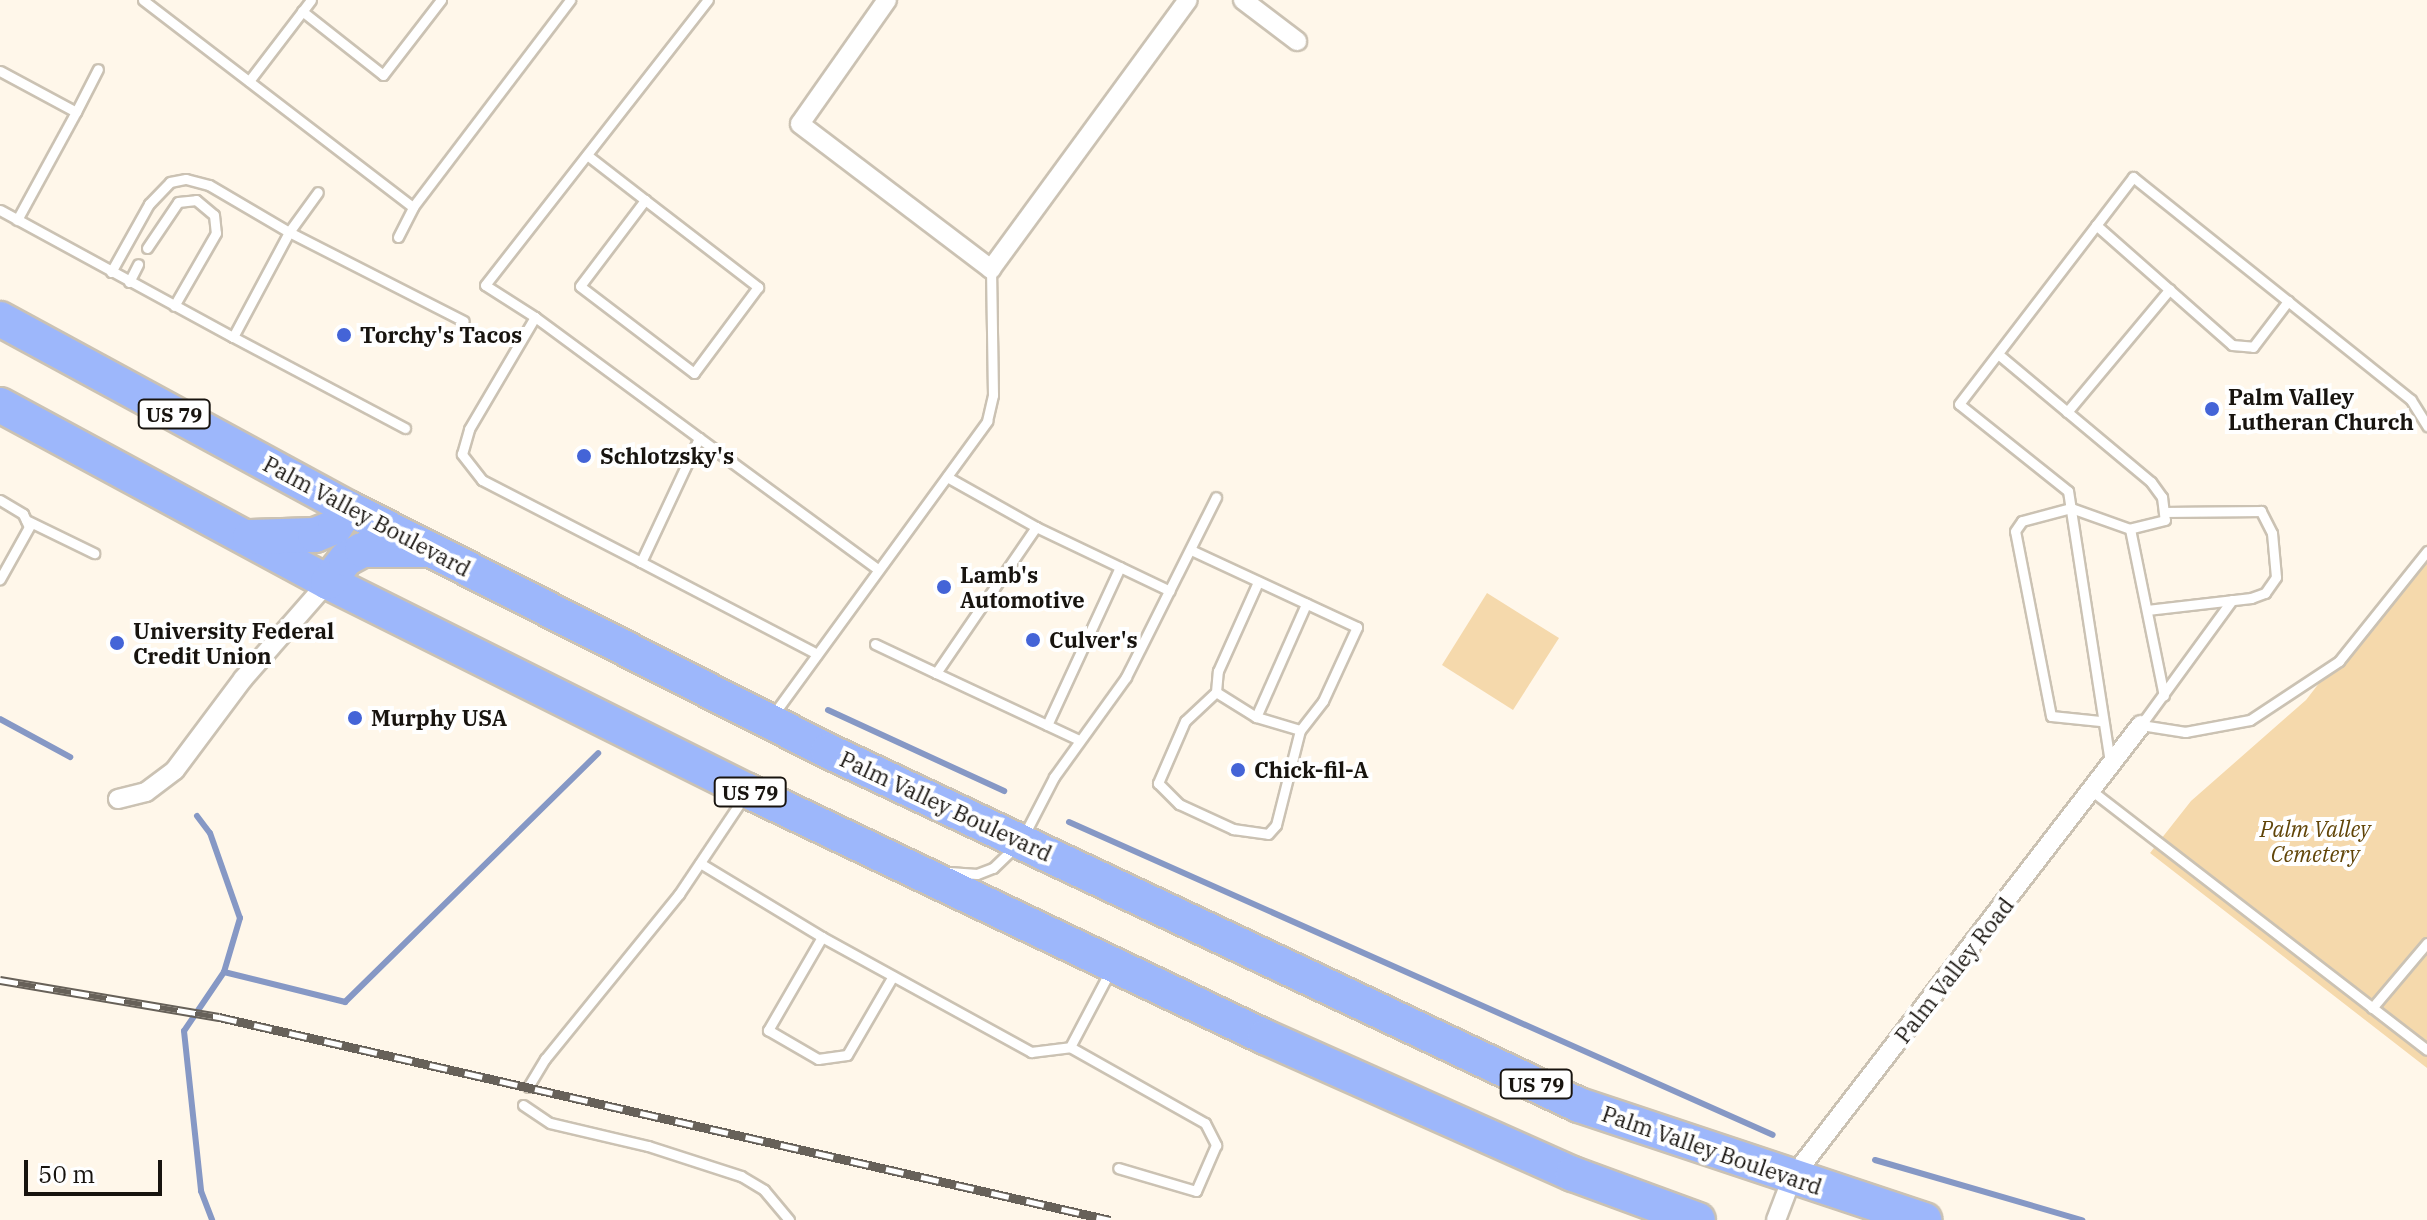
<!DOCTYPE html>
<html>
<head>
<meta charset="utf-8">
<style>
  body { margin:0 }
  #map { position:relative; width:2427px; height:1220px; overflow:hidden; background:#fff7ea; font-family:"IBM Plex Serif",serif }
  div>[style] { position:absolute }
  .green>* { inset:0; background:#f5d9ac }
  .stream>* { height:6px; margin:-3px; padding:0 3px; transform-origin:3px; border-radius:3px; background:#8698c5 }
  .roads { filter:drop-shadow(2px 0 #cbc2b3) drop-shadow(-2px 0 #cbc2b3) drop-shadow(0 2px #cbc2b3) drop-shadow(0 -2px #cbc2b3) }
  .lane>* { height:9px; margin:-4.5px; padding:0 4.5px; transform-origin:4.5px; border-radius:4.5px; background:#fff }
  .street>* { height:18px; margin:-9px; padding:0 9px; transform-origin:9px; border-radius:9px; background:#fff }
  .highway>* { height:34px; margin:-17px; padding:0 17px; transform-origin:17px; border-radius:17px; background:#9db7fb }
  .rail>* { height:9px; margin-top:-4.5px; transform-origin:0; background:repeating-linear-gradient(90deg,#fff 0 18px,#676159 0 36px); box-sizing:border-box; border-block:2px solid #676159 }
  .dots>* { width:22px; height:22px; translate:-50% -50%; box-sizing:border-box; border:4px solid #fff; border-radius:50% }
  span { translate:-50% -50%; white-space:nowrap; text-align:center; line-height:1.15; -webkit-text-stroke:8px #fff; paint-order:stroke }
  .shield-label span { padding:2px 6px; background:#fff; border:2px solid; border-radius:6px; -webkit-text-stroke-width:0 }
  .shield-label { font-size:20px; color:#18140f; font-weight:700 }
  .poi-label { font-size:22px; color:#18140f; font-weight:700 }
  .left { translate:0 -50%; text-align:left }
  .street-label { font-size:22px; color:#18140f }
  .park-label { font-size:22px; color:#614508; font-style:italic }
  .scale { position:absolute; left:24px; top:1160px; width:138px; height:36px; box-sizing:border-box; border:4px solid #18140f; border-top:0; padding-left:10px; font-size:24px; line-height:28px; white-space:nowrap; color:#18140f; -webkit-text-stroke:6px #fff; paint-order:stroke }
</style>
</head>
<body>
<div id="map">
  <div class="green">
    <div style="clip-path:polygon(2427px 544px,2427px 1068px,2150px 853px,2191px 801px,2306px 700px)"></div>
    <div style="clip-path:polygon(1487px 593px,1559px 638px,1513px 710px,1442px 665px)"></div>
  </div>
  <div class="stream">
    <div style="left:828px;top:710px;width:194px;rotate:24.7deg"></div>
    <div style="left:0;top:719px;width:80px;rotate:28.5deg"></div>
    <div style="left:197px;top:816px;width:21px;rotate:53deg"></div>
    <div style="left:210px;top:833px;width:90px;rotate:70.6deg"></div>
    <div style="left:240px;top:918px;width:56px;rotate:106.5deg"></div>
    <div style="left:224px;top:972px;width:71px;rotate:124.1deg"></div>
    <div style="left:184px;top:1031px;width:161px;rotate:83.9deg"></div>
    <div style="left:201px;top:1191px;width:31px;rotate:69deg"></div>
    <div style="left:1069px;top:822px;width:770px;rotate:23.97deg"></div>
    <div style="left:224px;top:972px;width:125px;rotate:13.9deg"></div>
    <div style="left:345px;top:1002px;width:355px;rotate:-44.5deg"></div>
    <div style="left:1875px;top:1160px;width:216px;rotate:16.2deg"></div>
  </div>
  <div class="roads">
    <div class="lane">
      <div style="left:143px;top:0;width:340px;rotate:37.5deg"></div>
      <div style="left:302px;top:11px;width:103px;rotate:38.3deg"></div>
      <div style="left:383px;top:75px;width:95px;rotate:-52.3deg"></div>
      <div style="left:0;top:71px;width:86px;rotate:28.3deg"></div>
      <div style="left:76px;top:112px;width:48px;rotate:-62.9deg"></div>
      <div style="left:249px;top:81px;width:102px;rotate:-52.6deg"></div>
      <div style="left:587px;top:155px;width:73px;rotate:37.8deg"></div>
      <div style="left:645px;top:200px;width:143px;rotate:37.6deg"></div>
      <div style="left:758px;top:287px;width:107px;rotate:126.7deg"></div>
      <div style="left:694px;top:373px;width:143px;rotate:-142.7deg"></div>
      <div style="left:580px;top:286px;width:108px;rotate:-52.9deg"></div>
      <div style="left:0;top:210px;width:265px;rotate:28.6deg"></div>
      <div style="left:17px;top:220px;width:123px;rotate:-61.4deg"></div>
      <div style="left:2096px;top:225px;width:181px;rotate:41.4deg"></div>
      <div style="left:2232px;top:345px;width:21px;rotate:5deg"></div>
      <div style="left:2253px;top:347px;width:58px;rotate:-52.7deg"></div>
      <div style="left:398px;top:237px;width:34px;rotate:-63deg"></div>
      <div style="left:413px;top:207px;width:260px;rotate:-52.8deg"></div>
      <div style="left:147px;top:248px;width:55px;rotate:-56deg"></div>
      <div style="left:178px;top:202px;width:18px;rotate:-6deg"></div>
      <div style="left:196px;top:200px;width:23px;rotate:40deg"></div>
      <div style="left:214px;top:215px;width:18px;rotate:84deg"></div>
      <div style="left:216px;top:233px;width:84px;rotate:119.9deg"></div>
      <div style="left:111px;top:272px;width:78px;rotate:-60.8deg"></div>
      <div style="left:149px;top:204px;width:30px;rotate:-46deg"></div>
      <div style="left:170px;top:182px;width:16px;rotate:-11deg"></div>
      <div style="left:186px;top:179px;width:24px;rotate:15deg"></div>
      <div style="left:209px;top:185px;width:93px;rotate:30.4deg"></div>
      <div style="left:289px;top:232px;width:49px;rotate:-54.1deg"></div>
      <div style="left:129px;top:282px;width:20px;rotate:-63deg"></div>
      <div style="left:535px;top:317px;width:59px;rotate:-147.4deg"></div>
      <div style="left:485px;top:285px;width:362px;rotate:-52deg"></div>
      <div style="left:1998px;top:354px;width:199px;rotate:39.9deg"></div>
      <div style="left:2151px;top:482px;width:19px;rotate:54deg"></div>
      <div style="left:2162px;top:497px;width:23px;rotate:83deg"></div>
      <div style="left:2165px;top:520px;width:36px;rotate:166deg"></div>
      <div style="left:2130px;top:529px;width:170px;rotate:78.5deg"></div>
      <div style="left:2067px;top:412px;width:160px;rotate:-50.1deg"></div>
      <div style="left:405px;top:428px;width:195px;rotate:-152.1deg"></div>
      <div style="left:233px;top:337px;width:119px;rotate:-61.9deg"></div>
      <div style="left:289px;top:232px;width:196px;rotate:27deg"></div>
      <div style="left:947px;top:477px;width:102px;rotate:29.3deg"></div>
      <div style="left:0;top:500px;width:27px;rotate:31deg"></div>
      <div style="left:23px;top:514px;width:14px;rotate:65deg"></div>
      <div style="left:29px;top:527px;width:60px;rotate:119.1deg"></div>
      <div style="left:26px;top:520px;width:76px;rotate:25.9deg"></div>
      <div style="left:1191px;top:550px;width:183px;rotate:24.9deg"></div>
      <div style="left:1357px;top:627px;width:81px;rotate:114.7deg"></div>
      <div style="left:1323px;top:701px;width:37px;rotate:128deg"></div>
      <div style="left:1300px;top:730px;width:46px;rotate:-163.5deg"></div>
      <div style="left:1256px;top:717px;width:47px;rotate:-148deg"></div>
      <div style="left:1216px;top:692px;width:21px;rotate:-85deg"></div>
      <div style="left:1218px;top:671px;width:98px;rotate:-65.8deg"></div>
      <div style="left:641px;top:562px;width:179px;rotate:-152.7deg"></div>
      <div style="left:482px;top:480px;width:33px;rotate:-128deg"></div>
      <div style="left:462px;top:454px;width:26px;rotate:-74deg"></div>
      <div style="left:469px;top:429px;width:130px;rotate:-59.5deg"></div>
      <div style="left:535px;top:317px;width:204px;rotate:36.4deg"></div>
      <div style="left:2232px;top:600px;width:155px;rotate:126.1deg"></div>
      <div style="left:2141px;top:725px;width:45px;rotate:9deg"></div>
      <div style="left:2185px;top:732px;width:66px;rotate:-10.5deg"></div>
      <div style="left:2250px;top:720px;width:107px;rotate:-33.5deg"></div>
      <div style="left:2339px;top:661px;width:141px;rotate:-51.3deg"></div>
      <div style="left:2147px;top:610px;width:105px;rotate:-6.6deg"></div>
      <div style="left:2251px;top:598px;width:15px;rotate:-20deg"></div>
      <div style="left:2265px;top:593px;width:19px;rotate:-55deg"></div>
      <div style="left:2276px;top:577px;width:44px;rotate:-95.2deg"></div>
      <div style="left:2272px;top:533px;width:25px;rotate:-117deg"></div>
      <div style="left:2261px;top:511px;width:94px;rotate:179.4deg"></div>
      <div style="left:875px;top:644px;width:68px;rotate:25.4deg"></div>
      <div style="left:936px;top:673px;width:177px;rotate:-55.6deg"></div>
      <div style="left:1036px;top:527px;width:148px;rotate:25.5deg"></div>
      <div style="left:817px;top:654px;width:199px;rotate:-152.4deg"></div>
      <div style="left:641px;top:562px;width:137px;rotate:-64.9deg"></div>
      <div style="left:699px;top:438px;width:220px;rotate:36.3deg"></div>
      <div style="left:936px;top:673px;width:158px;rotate:25.1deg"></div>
      <div style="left:1216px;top:692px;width:42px;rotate:136.9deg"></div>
      <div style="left:1185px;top:721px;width:68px;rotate:113.5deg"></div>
      <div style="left:1158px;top:783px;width:30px;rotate:45deg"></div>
      <div style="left:1179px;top:804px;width:60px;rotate:24.8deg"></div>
      <div style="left:1233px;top:829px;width:35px;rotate:8deg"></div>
      <div style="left:1268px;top:834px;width:12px;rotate:-48deg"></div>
      <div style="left:1276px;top:825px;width:98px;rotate:-75.8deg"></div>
      <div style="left:773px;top:715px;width:364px;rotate:-53.9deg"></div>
      <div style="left:987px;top:421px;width:27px;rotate:-77deg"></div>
      <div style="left:993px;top:395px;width:126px;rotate:-90.9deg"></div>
      <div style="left:1256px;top:717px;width:124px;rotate:-66.1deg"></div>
      <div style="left:2100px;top:721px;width:49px;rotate:-174.2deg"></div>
      <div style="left:2051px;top:716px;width:188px;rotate:-101deg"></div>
      <div style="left:2015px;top:531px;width:12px;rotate:-55deg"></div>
      <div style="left:2022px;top:521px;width:51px;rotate:-14.9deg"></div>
      <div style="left:2071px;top:508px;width:63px;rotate:19.6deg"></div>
      <div style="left:1047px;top:725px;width:174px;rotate:-65.2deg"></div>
      <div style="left:2110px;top:762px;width:274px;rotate:-98.8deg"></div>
      <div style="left:2068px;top:491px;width:139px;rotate:-141.4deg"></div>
      <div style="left:1959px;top:404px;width:286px;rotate:-52.5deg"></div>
      <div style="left:2133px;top:177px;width:356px;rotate:38.7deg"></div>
      <div style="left:2411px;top:400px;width:31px;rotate:58deg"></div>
      <div style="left:2092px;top:791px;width:423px;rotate:37.7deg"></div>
      <div style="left:700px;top:863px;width:143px;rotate:31.2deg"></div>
      <div style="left:822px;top:937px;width:108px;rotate:120.1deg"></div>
      <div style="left:768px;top:1030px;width:58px;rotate:30.1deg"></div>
      <div style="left:818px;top:1059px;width:29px;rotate:-8deg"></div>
      <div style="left:847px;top:1055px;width:91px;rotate:-59.8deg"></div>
      <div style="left:949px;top:872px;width:28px;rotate:4deg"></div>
      <div style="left:977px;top:874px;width:17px;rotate:-21deg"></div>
      <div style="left:993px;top:868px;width:39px;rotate:-44deg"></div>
      <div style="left:1021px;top:841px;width:72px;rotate:-62.7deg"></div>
      <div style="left:1054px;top:777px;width:123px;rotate:-54.2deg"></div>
      <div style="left:1126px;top:677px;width:201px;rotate:-63.4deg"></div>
      <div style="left:822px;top:937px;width:239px;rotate:28.8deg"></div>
      <div style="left:1031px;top:1052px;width:39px;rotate:-7deg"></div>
      <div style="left:1070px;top:1047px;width:155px;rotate:29.4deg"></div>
      <div style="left:1205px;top:1123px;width:25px;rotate:63deg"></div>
      <div style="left:1216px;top:1145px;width:50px;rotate:113.5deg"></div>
      <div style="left:1196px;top:1191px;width:81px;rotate:-163.6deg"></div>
      <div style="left:2372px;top:1008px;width:85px;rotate:-49.8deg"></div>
      <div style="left:1070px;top:1047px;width:86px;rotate:-62.2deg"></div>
      <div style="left:528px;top:1087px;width:33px;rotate:-59deg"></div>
      <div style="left:545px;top:1059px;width:213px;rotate:-50.9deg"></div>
      <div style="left:679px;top:894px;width:117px;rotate:-56.2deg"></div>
      <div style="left:523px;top:1105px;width:32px;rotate:34deg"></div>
      <div style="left:550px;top:1123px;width:101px;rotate:13.2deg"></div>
      <div style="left:648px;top:1146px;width:98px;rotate:17.9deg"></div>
      <div style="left:741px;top:1176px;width:27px;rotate:31deg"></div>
      <div style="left:764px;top:1190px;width:39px;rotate:50deg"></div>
    </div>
    <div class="street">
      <div style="left:887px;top:0;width:151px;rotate:125.1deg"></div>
      <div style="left:800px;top:124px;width:240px;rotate:37.2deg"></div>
      <div style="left:991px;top:269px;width:333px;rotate:-53.8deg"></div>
      <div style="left:1243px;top:0;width:68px;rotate:37.2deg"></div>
      <div style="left:118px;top:799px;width:29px;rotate:-14deg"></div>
      <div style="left:146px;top:792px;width:36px;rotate:-37deg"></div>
      <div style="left:175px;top:770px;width:114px;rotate:-53.2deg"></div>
      <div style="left:243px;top:679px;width:129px;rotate:-48.8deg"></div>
      <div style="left:1776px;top:1220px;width:45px;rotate:-69.1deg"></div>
      <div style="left:1792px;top:1178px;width:572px;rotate:-52.39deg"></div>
    </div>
    <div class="highway">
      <div style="left:0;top:319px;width:396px;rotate:28.5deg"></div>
      <div style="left:348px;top:508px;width:538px;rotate:26.85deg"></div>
      <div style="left:828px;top:751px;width:830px;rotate:25.24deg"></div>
      <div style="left:1579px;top:1105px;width:364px;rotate:18.4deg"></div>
      <div style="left:0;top:405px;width:373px;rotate:28.4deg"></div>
      <div style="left:328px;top:582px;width:469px;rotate:26.5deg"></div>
      <div style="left:748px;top:791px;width:573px;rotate:25.45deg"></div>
      <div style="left:1265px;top:1037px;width:337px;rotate:24deg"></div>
      <div style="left:1573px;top:1174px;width:133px;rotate:20.2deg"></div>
      <div style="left:250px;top:537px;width:65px;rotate:-1.8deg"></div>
      <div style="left:315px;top:535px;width:22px;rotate:-22deg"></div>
      <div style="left:335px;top:527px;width:23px;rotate:-56deg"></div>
      <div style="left:328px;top:582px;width:29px;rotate:-52deg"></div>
      <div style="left:346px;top:559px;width:18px;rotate:-29deg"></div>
      <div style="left:362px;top:550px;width:61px"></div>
    </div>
  </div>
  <div class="rail">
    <div style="left:0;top:980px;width:222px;rotate:9.6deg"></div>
    <div style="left:219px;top:1017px;width:914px;rotate:12.83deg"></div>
  </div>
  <div class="dots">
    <div style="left:344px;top:335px;background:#4464d7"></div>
    <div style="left:2212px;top:409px;background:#4464d7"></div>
    <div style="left:584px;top:456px;background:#4464d7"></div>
    <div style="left:944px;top:587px;background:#4464d7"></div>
    <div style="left:1033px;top:640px;background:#4464d7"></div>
    <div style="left:117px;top:643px;background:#4464d7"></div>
    <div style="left:355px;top:718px;background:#4464d7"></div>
    <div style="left:1238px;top:770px;background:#4464d7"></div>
  </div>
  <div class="shield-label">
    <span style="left:174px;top:414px">US 79</span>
    <span style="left:750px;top:792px">US 79</span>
    <span style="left:1536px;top:1084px">US 79</span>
  </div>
  <div class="poi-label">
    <span class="left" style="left:360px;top:335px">Torchy's Tacos</span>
    <span class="left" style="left:2228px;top:409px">Palm Valley<br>Lutheran Church</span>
    <span class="left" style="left:600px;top:456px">Schlotzsky's</span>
    <span class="left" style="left:960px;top:587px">Lamb's<br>Automotive</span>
    <span class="left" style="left:133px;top:643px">University Federal<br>Credit Union</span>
    <span class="left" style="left:1049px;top:640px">Culver's</span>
    <span class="left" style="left:371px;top:718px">Murphy USA</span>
    <span class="left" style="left:1254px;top:770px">Chick-fil-A</span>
  </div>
  <div class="street-label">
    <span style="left:367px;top:516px;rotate:28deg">Palm Valley Boulevard</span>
    <span style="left:946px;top:806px;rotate:25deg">Palm Valley Boulevard</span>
    <span style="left:1954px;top:970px;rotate:-52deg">Palm Valley Road</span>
    <span style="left:1712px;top:1150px;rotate:19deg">Palm Valley Boulevard</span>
  </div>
  <div class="park-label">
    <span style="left:2315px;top:841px">Palm Valley<br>Cemetery</span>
  </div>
  <div class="scale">50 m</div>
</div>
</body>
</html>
